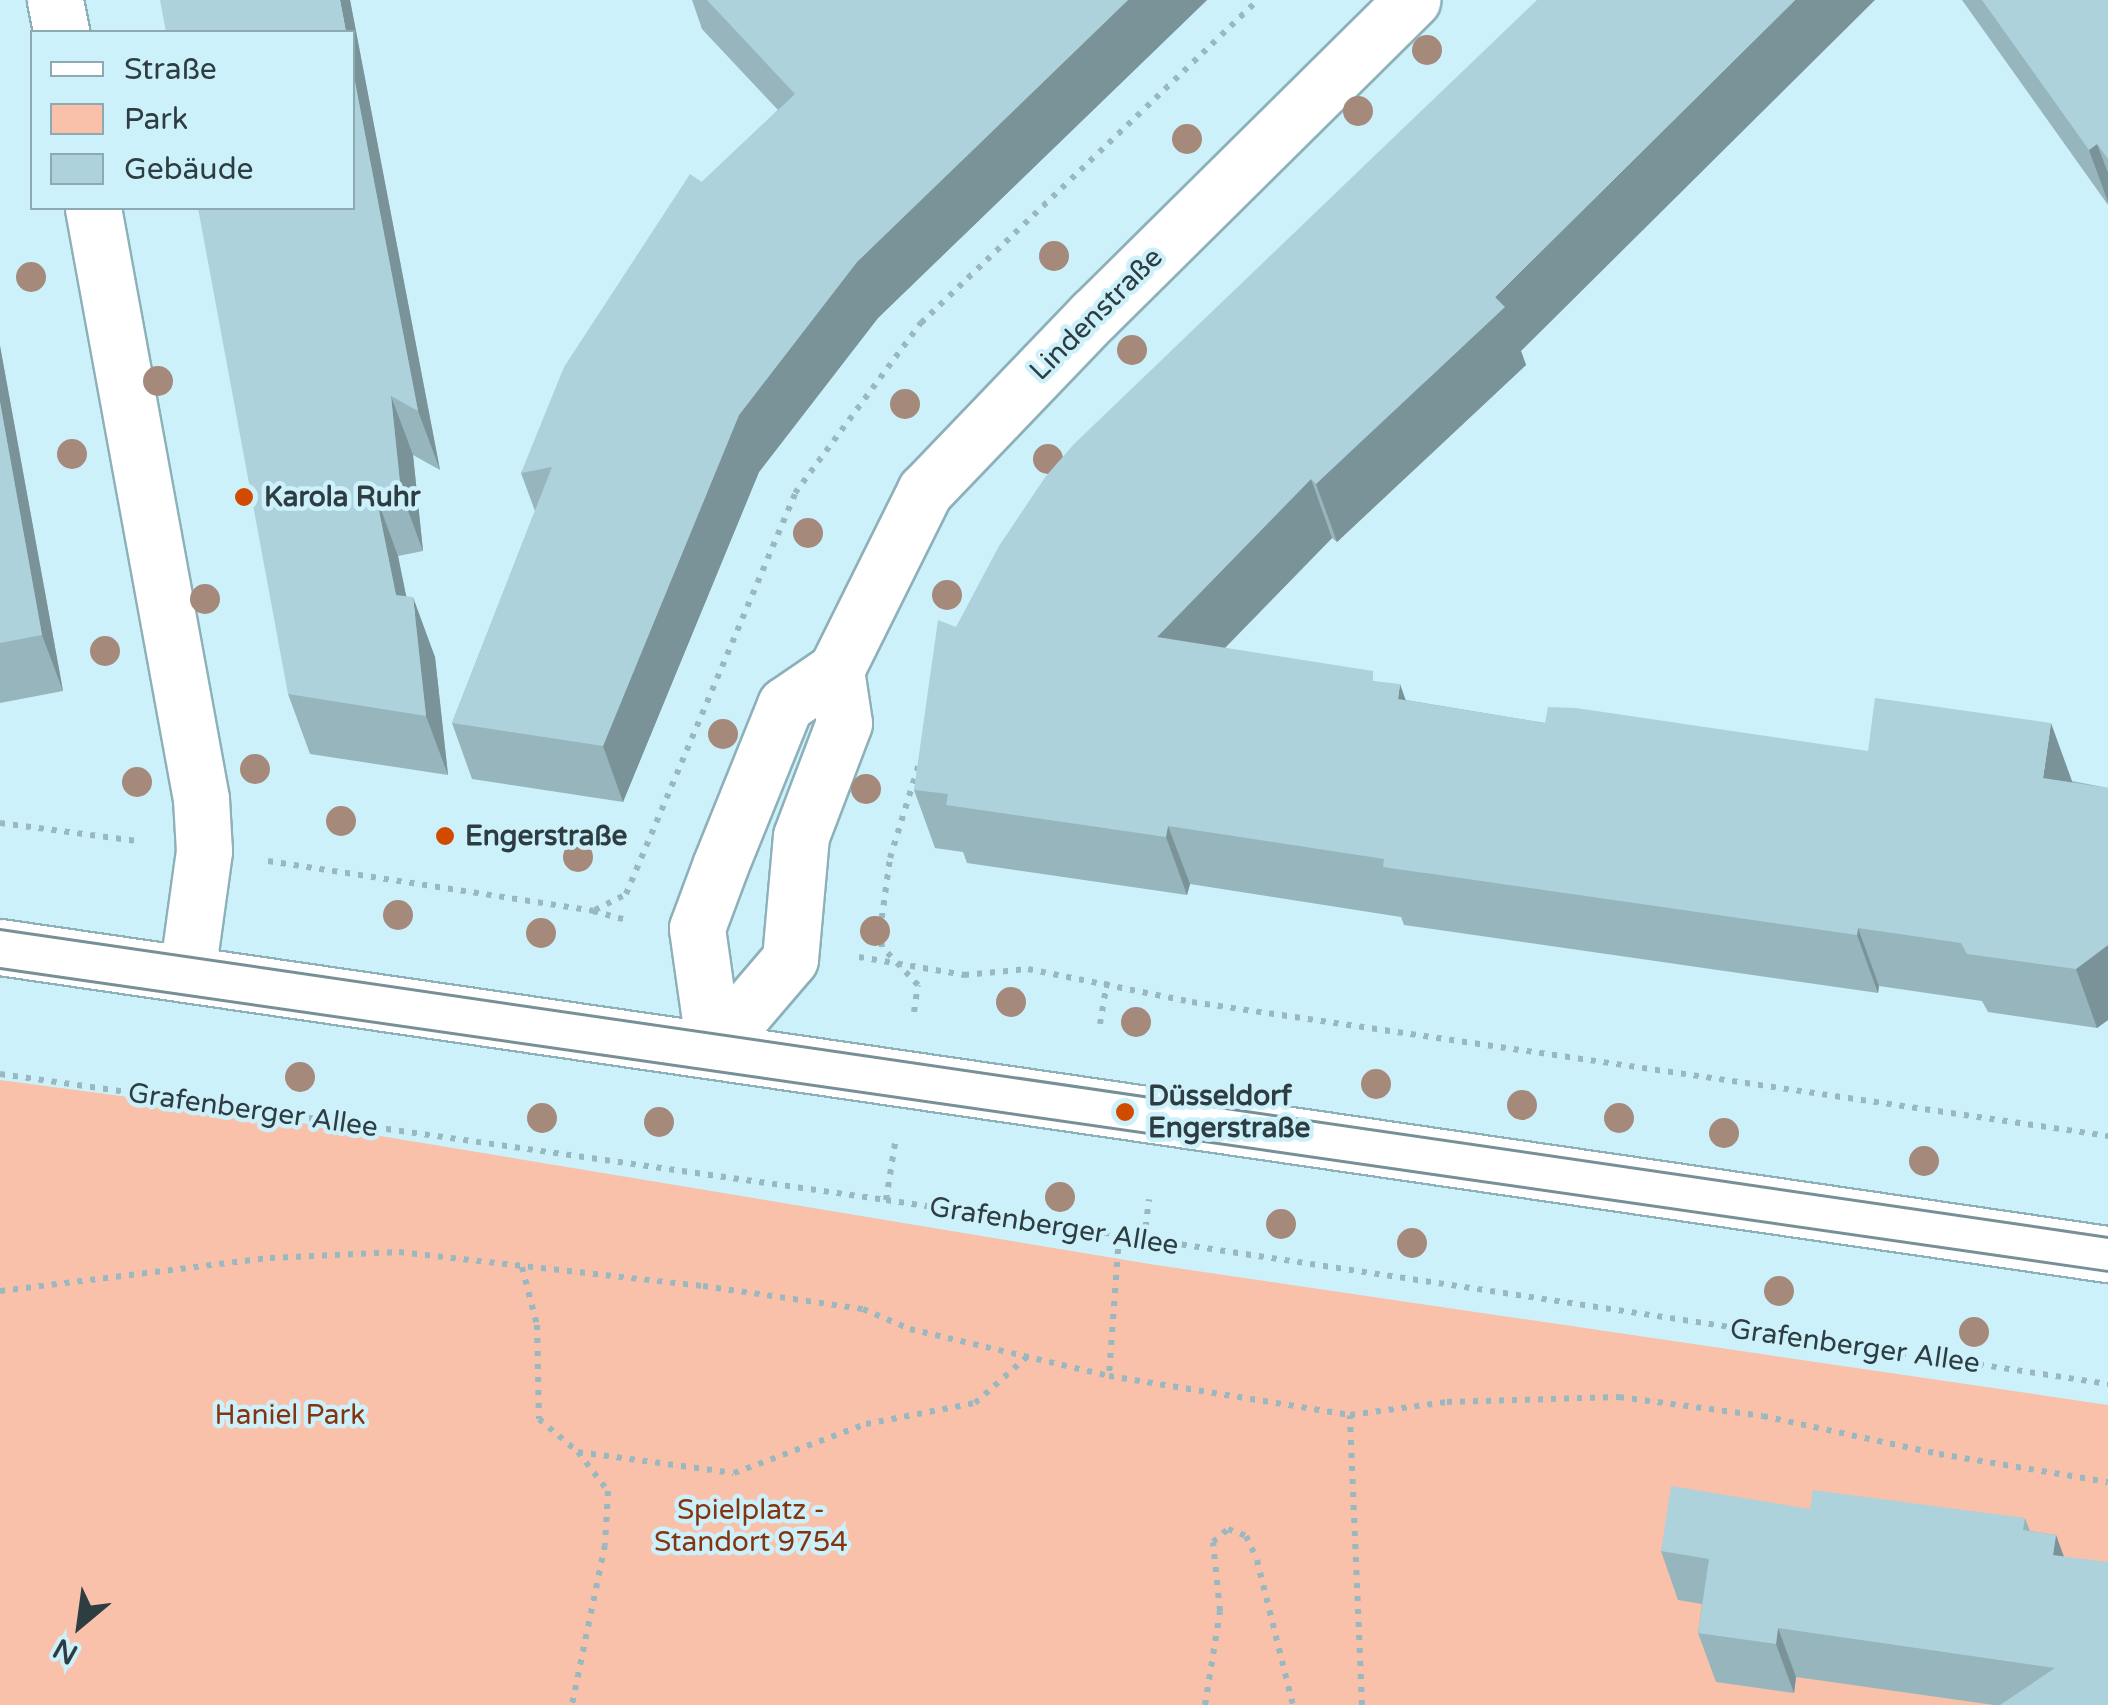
<!DOCTYPE html>
<html>
<head>
<meta charset="utf-8">
<style>
  body { margin:0 }
  #map { position:relative; width:2108px; height:1705px; overflow:hidden; background:#cdf1fb; font-family:"Varela Round",sans-serif }
  div>[style] { position:absolute }
  .green>* { inset:0; background:#f9c0aa }
  .path>* { height:6px; margin-top:-3px; transform-origin:0; background:repeating-linear-gradient(90deg,#9ab8c0 0 5px,transparent 0 13px) }
  .roads { filter:drop-shadow(2px 0 #8db0b9) drop-shadow(-2px 0 #8db0b9) drop-shadow(0 2px #8db0b9) drop-shadow(0 -2px #8db0b9) }
  .minor>* { height:55px; margin:-27.5px; padding:0 27.5px; transform-origin:27.5px; border-radius:27.5px; background:#fff }
  .secondary>* { height:55px; margin:-27.5px; padding:0 27.5px; transform-origin:27.5px; border-radius:27.5px; background:#fff }
  .tram>* { height:2.5px; margin:-1.25px; padding:0 1.25px; transform-origin:1.25px; border-radius:1.25px; background:#778f96 }
  .trees>* { width:30px; height:30px; margin:-15px; border-radius:50%; background:#a5897a }
  .wall>* { inset:0; background:#96b5bc }
  .shaded-wall>* { inset:0; background:#7a9399 }
  .building>* { inset:0; background:#aed2db }
  .dots>* { width:28px; height:28px; translate:-50% -50%; box-sizing:border-box; border:5px solid #cdf1fb; border-radius:50% }
  span { translate:-50% -50%; white-space:nowrap; text-align:center; line-height:1.15; -webkit-text-stroke:9px #cdf1fb; paint-order:stroke }
  .street-label { font-size:28px; color:#2e3d41 }
  .poi-label { font-size:28px; color:#2e3d41; font-weight:700 }
  .left { translate:0 -50%; text-align:left }
  .park-label { font-size:28px; color:#843410 }
  .legend { position:absolute; left:30px; top:30px; width:325px; height:180px; box-sizing:border-box; background:#cdf1fb; border:2px solid #8da9b1; margin:0; padding:12px 18px; list-style:none; font-size:30px; color:#2e3d41 }
  .legend li { display:flex; align-items:center; gap:20px; height:50px }
  .legend b { width:50px; border:2px solid #8da9b1 }
  .north { position:absolute; left:30px; top:1575px; width:100px; height:100px; -webkit-text-stroke:8px #cdf1fb; paint-order:stroke; rotate:209deg; font-size:28px; font-weight:700; line-height:40px; text-align:center; color:#2e3d41 }
  .north::after { content:''; display:block; margin:auto; width:35px; height:45px; background:#2e3d41; clip-path:polygon(50% 0,100% 100%,50% 72%,0 100%) }
</style>
</head>
<body>
<div id="map">
  <div class="green">
    <div style="clip-path:polygon(0 1080px,212px 1108px,1156px 1265px,2108px 1405px,2108px 1705px,0 1705px)"></div>
  </div>
  <div class="path">
    <div style="left:0;top:823px;width:138px;rotate:7.5deg"></div>
    <div style="left:268px;top:861px;width:329px;rotate:8.7deg"></div>
    <div style="left:593px;top:911px;width:38px;rotate:15deg"></div>
    <div style="left:595px;top:910px;width:35px;rotate:-27deg"></div>
    <div style="left:626px;top:894px;width:435px;rotate:-67.1deg"></div>
    <div style="left:795px;top:493px;width:212px;rotate:-53.5deg"></div>
    <div style="left:921px;top:323px;width:467px;rotate:-43.8deg"></div>
    <div style="left:859px;top:957px;width:107px;rotate:9.7deg"></div>
    <div style="left:964px;top:975px;width:64px;rotate:-5.4deg"></div>
    <div style="left:1028px;top:969px;width:167px;rotate:11.4deg"></div>
    <div style="left:1192px;top:1002px;width:926px;rotate:8.32deg"></div>
    <div style="left:914px;top:1012px;width:27px;rotate:-82deg"></div>
    <div style="left:918px;top:985px;width:52px;rotate:-133.5deg"></div>
    <div style="left:882px;top:947px;width:16px;rotate:-97deg"></div>
    <div style="left:880px;top:931px;width:74px;rotate:-82.2deg"></div>
    <div style="left:890px;top:858px;width:98px;rotate:-72.9deg"></div>
    <div style="left:1100px;top:1024px;width:43px;rotate:-80.5deg"></div>
    <div style="left:0;top:1074px;width:895px;rotate:8.09deg"></div>
    <div style="left:886px;top:1200px;width:1236px;rotate:8.56deg"></div>
    <div style="left:886px;top:1200px;width:58px;rotate:-81deg"></div>
    <div style="left:1119px;top:1236px;width:140px;rotate:94.1deg"></div>
    <div style="left:1109px;top:1376px;width:244px;rotate:9.2deg"></div>
    <div style="left:1144px;top:1240px;width:41px;rotate:-83deg"></div>
    <div style="left:522px;top:1267px;width:60px;rotate:75.5deg"></div>
    <div style="left:537px;top:1325px;width:94px;rotate:88.8deg"></div>
    <div style="left:539px;top:1419px;width:51px;rotate:40.2deg"></div>
    <div style="left:578px;top:1452px;width:49px;rotate:52.4deg"></div>
    <div style="left:608px;top:1491px;width:54px;rotate:93.2deg"></div>
    <div style="left:605px;top:1545px;width:163px;rotate:101.7deg"></div>
    <div style="left:0;top:1291px;width:272px;rotate:-7deg"></div>
    <div style="left:270px;top:1258px;width:129px;rotate:-2.7deg"></div>
    <div style="left:399px;top:1252px;width:306px;rotate:6.4deg"></div>
    <div style="left:703px;top:1286px;width:162px;rotate:8.2deg"></div>
    <div style="left:863px;top:1309px;width:51px;rotate:23.1deg"></div>
    <div style="left:910px;top:1329px;width:204px;rotate:13.3deg"></div>
    <div style="left:578px;top:1452px;width:157px;rotate:7.7deg"></div>
    <div style="left:734px;top:1473px;width:141px;rotate:-20.4deg"></div>
    <div style="left:866px;top:1424px;width:111px;rotate:-10.9deg"></div>
    <div style="left:975px;top:1403px;width:74px;rotate:-41.7deg"></div>
    <div style="left:1205px;top:1705px;width:95px;rotate:-80.9deg"></div>
    <div style="left:1220px;top:1611px;width:69px;rotate:-95.8deg"></div>
    <div style="left:1213px;top:1542px;width:20px;rotate:-41deg"></div>
    <div style="left:1228px;top:1529px;width:19px;rotate:21deg"></div>
    <div style="left:1246px;top:1536px;width:26px;rotate:65deg"></div>
    <div style="left:1257px;top:1560px;width:149px;rotate:76.1deg"></div>
    <div style="left:1362px;top:1705px;width:290px;rotate:-92.4deg"></div>
    <div style="left:1350px;top:1415px;width:98px;rotate:-7.6deg"></div>
    <div style="left:1447px;top:1402px;width:172px;rotate:-1.7deg"></div>
    <div style="left:1619px;top:1397px;width:145px;rotate:7.5deg"></div>
    <div style="left:1763px;top:1416px;width:180px;rotate:12.2deg"></div>
    <div style="left:1939px;top:1454px;width:171px;rotate:9.4deg"></div>
  </div>
  <div class="roads">
    <div class="minor">
      <div style="left:55px;top:0;width:33px;rotate:79deg"></div>
      <div style="left:93px;top:208px;width:601px;rotate:79.64deg"></div>
      <div style="left:201px;top:799px;width:52px;rotate:86.7deg"></div>
      <div style="left:204px;top:851px;width:124px;rotate:97.9deg"></div>
      <div style="left:714px;top:1048px;width:121px;rotate:-98.1deg"></div>
      <div style="left:697px;top:928px;width:66px;rotate:-69.6deg"></div>
      <div style="left:720px;top:866px;width:174px;rotate:-68deg"></div>
      <div style="left:785px;top:705px;width:62px;rotate:-34.5deg"></div>
      <div style="left:836px;top:670px;width:200px;rotate:-63.6deg"></div>
      <div style="left:925px;top:491px;width:244px;rotate:-46.2deg"></div>
      <div style="left:1094px;top:315px;width:448px;rotate:-44.7deg"></div>
      <div style="left:714px;top:1048px;width:117px;rotate:-49.5deg"></div>
      <div style="left:790px;top:959px;width:123px;rotate:-84.9deg"></div>
      <div style="left:801px;top:836px;width:121px;rotate:-69.2deg"></div>
      <div style="left:844px;top:723px;width:54px;rotate:-98.6deg"></div>
    </div>
    <div class="secondary">
      <div style="left:0;top:947px;width:2130px;rotate:8.29deg"></div>
    </div>
  </div>
  <div class="tram">
    <div style="left:0;top:929px;width:2130px;rotate:8.31deg"></div>
    <div style="left:0;top:968px;width:2130px;rotate:8.18deg"></div>
  </div>
  <div class="trees">
    <div style="left:1427px;top:50px"></div>
    <div style="left:1358px;top:111px"></div>
    <div style="left:1187px;top:139px"></div>
    <div style="left:1054px;top:256px"></div>
    <div style="left:31px;top:277px"></div>
    <div style="left:1132px;top:350px"></div>
    <div style="left:158px;top:381px"></div>
    <div style="left:905px;top:404px"></div>
    <div style="left:72px;top:454px"></div>
    <div style="left:1048px;top:459px"></div>
    <div style="left:808px;top:533px"></div>
    <div style="left:947px;top:595px"></div>
    <div style="left:205px;top:599px"></div>
    <div style="left:105px;top:651px"></div>
    <div style="left:723px;top:734px"></div>
    <div style="left:255px;top:769px"></div>
    <div style="left:137px;top:782px"></div>
    <div style="left:866px;top:789px"></div>
    <div style="left:341px;top:821px"></div>
    <div style="left:578px;top:857px"></div>
    <div style="left:398px;top:915px"></div>
    <div style="left:875px;top:931px"></div>
    <div style="left:541px;top:933px"></div>
    <div style="left:1011px;top:1002px"></div>
    <div style="left:1136px;top:1022px"></div>
    <div style="left:300px;top:1077px"></div>
    <div style="left:1376px;top:1084px"></div>
    <div style="left:1522px;top:1105px"></div>
    <div style="left:542px;top:1118px"></div>
    <div style="left:1619px;top:1118px"></div>
    <div style="left:659px;top:1122px"></div>
    <div style="left:1724px;top:1133px"></div>
    <div style="left:1924px;top:1161px"></div>
    <div style="left:1060px;top:1197px"></div>
    <div style="left:1281px;top:1224px"></div>
    <div style="left:1412px;top:1243px"></div>
    <div style="left:1779px;top:1291px"></div>
    <div style="left:1974px;top:1332px"></div>
  </div>
  <div class="wall">
    <div style="clip-path:polygon(350px 0,440px 470px,413px 455px,423px 551px,398px 556px,406px 596px,435px 657px,448px 775px,310px 754px,288px 694px)"></div>
    <div style="clip-path:polygon(692px 0,1207px 0,878px 318px,759px 472px,623px 802px,472px 779px,452px 723px,535px 511px,521px 473px,702px 182px,778px 110px,702px 29px)"></div>
    <div style="clip-path:polygon(1962px 0,2108px 0,2108px 205px)"></div>
    <div style="clip-path:polygon(0 346px,63px 691px,0 703px)"></div>
    <div style="clip-path:polygon(1521px 351px,1526px 365px,1337px 542px,1332px 538px,1225px 648px,1377px 682px,1406px 700px,1545px 723px,2072px 781px,2108px 788px,2108px 1020px,2097px 1028px,1988px 1012px,1982px 1001px,1879px 986px,1878px 993px,1404px 925px,1401px 917px,1190px 884px,1187px 895px,967px 863px,963px 852px,935px 848px,914px 790px,956px 627px)"></div>
    <div style="clip-path:polygon(1810px 1509px,2025px 1518px,2030px 1531px,2056px 1535px,2108px 1705px,1994px 1705px,1796px 1677px,1794px 1693px,1716px 1682px,1698px 1633px,1702px 1604px,1678px 1600px,1661px 1551px)"></div>
  </div>
  <div class="shaded-wall">
    <div style="clip-path:polygon(340px 0,350px 0,440px 470px,418px 411px,352px 66px,352px 32px,346px 32px)"></div>
    <div style="clip-path:polygon(1128px 0,1207px 0,878px 318px,759px 472px,623px 802px,603px 746px,739px 415px,857px 262px)"></div>
    <div style="clip-path:polygon(1795px 0,1875px 0,1521px 351px,1526px 365px,1337px 542px,1316px 484px,1495px 297px)"></div>
    <div style="clip-path:polygon(2097px 144px,2108px 173px,2108px 202px,2089px 150px)"></div>
    <div style="clip-path:polygon(0 346px,63px 691px,42px 635px,0 402px)"></div>
    <div style="clip-path:polygon(391px 396px,413px 455px,423px 551px,401px 492px)"></div>
    <div style="clip-path:polygon(1311px 479px,1332px 538px,1178px 696px,1157px 637px)"></div>
    <div style="clip-path:polygon(376px 496px,398px 556px,418px 654px,396px 595px)"></div>
    <div style="clip-path:polygon(413px 597px,435px 657px,448px 775px,426px 716px)"></div>
    <div style="clip-path:polygon(1400px 684px,1421px 743px,1398px 699px)"></div>
    <div style="clip-path:polygon(2051px 723px,2072px 781px,2064px 836px,2043px 778px)"></div>
    <div style="clip-path:polygon(1168px 826px,1190px 884px,1187px 895px,1166px 837px)"></div>
    <div style="clip-path:polygon(1858px 928px,1879px 986px,1878px 993px,1857px 935px)"></div>
    <div style="clip-path:polygon(2108px 945px,2108px 1020px,2097px 1028px,2076px 969px)"></div>
    <div style="clip-path:polygon(2056px 1535px,2074px 1584px,2053px 1555px)"></div>
    <div style="clip-path:polygon(1778px 1628px,1796px 1677px,1794px 1693px,1776px 1644px)"></div>
  </div>
  <div class="building">
    <div style="clip-path:polygon(160px 0,340px 0,346px 32px,166px 32px)"></div>
    <div style="clip-path:polygon(707px 0,1128px 0,857px 262px,739px 415px,603px 746px,452px 723px,552px 467px,521px 473px,564px 367px,690px 174px,702px 182px,795px 94px)"></div>
    <div style="clip-path:polygon(1537px 0,1795px 0,1495px 297px,1505px 307px,1316px 484px,1311px 479px,1157px 637px,1373px 671px,1373px 681px,1400px 684px,1398px 699px,1545px 723px,1548px 707px,1576px 708px,1868px 751px,1875px 698px,2051px 723px,2043px 778px,2108px 788px,2108px 945px,2076px 969px,1967px 954px,1961px 943px,1858px 928px,1857px 935px,1383px 867px,1384px 859px,1168px 826px,1166px 837px,946px 805px,948px 794px,914px 790px,938px 620px,956px 627px,999px 546px,1046px 476px,1074px 444px)"></div>
    <div style="clip-path:polygon(1982px 0,2108px 0,2108px 159px,2097px 144px,2089px 150px)"></div>
    <div style="clip-path:polygon(352px 66px,418px 411px,391px 396px,401px 492px,376px 496px,396px 595px,413px 597px,426px 716px,288px 694px,198px 208px,352px 208px)"></div>
    <div style="clip-path:polygon(0 402px,42px 635px,0 643px)"></div>
    <div style="clip-path:polygon(1671px 1486px,1810px 1509px,1813px 1490px,2025px 1518px,2023px 1530px,2056px 1535px,2053px 1555px,2108px 1562px,2108px 1705px,2000px 1705px,2055px 1668px,1778px 1628px,1776px 1644px,1698px 1633px,1709px 1559px,1661px 1551px)"></div>
  </div>
  <div class="dots">
    <div style="left:244px;top:497px;background:#d04b00"></div>
    <div style="left:445px;top:836px;background:#d04b00"></div>
    <div style="left:1125px;top:1112px;background:#d04b00"></div>
  </div>
  <div class="street-label">
    <span style="left:1096px;top:314px;rotate:-45deg">Lindenstraße</span>
    <span style="left:253px;top:1110px;rotate:8deg">Grafenberger Allee</span>
    <span style="left:1054px;top:1226px;rotate:9deg">Grafenberger Allee</span>
    <span style="left:1855px;top:1346px;rotate:8deg">Grafenberger Allee</span>
  </div>
  <div class="poi-label">
    <span class="left" style="left:264px;top:497px">Karola Ruhr</span>
    <span class="left" style="left:465px;top:836px">Engerstraße</span>
    <span class="left" style="left:1148px;top:1112px">Düsseldorf<br>Engerstraße</span>
  </div>
  <div class="park-label">
    <span style="left:290px;top:1415px">Haniel Park</span>
    <span style="left:751px;top:1526px">Spielplatz -<br>Standort 9754</span>
  </div>
  <ul class="legend">
  <li><b style="height:12px;background:#fff"></b>Straße</li>
  <li><b style="height:28px;background:#f9c0aa"></b>Park</li>
  <li><b style="height:28px;background:#aed2db"></b>Gebäude</li>
  </ul>
  <div class="north">N</div>
</div>
</body>
</html>
